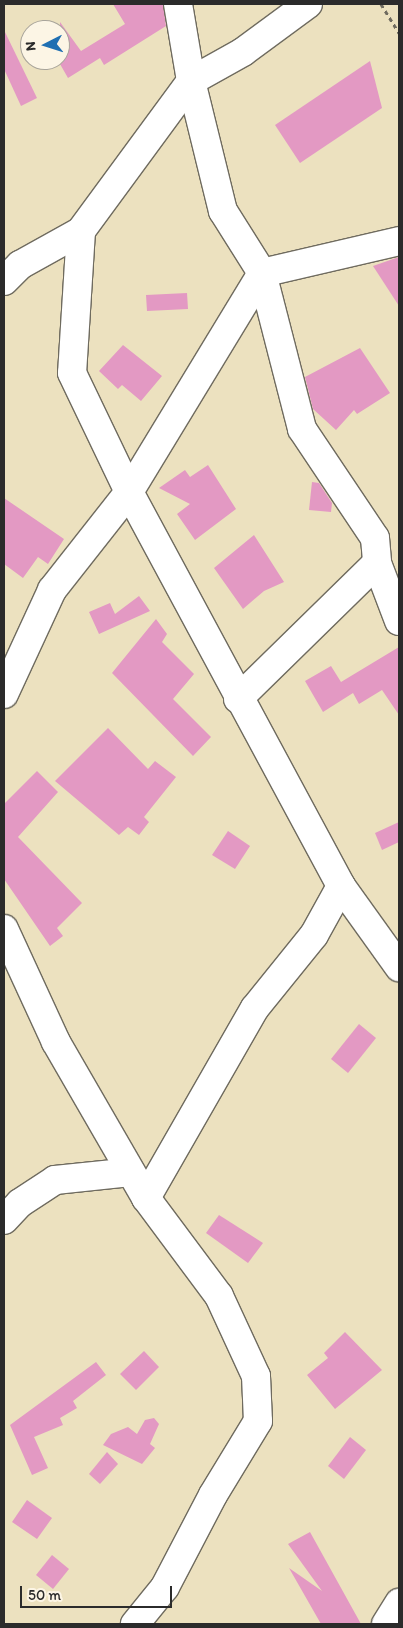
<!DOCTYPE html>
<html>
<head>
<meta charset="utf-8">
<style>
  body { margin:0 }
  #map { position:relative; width:403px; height:1628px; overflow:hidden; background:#ece1bf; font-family:Itim,sans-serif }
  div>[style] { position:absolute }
  .building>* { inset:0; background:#e399c3 }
  .path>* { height:3px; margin-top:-1.5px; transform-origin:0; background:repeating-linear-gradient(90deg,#6f6b5f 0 4px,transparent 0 8px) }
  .roads { filter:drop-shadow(1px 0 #6f6b5f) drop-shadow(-1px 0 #6f6b5f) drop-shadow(0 1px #6f6b5f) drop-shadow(0 -1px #6f6b5f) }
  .minor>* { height:28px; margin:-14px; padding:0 14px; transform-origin:14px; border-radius:14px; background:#fff }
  span { translate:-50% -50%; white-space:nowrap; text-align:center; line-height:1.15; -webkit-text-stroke:4.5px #fcf5e5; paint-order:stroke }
  .frame { position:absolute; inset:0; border:5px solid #2b2b2b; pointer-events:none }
  .north { position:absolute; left:20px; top:20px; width:50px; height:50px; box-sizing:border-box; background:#fcf5e5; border:1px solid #a8a49b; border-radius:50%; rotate:265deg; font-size:14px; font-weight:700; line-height:20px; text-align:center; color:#2b2b2b }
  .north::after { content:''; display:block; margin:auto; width:18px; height:22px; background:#1f6fb2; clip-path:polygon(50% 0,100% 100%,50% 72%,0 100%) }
  .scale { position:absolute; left:20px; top:1586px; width:152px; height:22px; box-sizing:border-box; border:2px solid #2b2b2b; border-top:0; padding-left:6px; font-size:15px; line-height:18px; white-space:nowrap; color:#2b2b2b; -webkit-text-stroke:4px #fcf5e5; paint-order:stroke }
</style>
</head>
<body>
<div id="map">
  <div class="building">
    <div style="clip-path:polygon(113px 4px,163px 4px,166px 26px,104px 65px,100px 58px,68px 78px,60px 64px,60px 22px,81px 51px,125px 24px)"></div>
    <div style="clip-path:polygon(4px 30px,37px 98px,21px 106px,4px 69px)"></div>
    <div style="clip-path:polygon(370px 61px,382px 108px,300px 163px,275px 125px)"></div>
    <div style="clip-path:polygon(399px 257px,399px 306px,373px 266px)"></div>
    <div style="clip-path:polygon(187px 293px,188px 309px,147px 311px,146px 295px)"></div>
    <div style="clip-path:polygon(123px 345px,162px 376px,141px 401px,122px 385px,118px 389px,99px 371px)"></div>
    <div style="clip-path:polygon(360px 348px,390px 393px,357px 414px,354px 410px,336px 430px,313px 409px,305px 377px)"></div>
    <div style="clip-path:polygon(208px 465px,236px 509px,195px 540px,177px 514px,190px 504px,159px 488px,185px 470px,190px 477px)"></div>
    <div style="clip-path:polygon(312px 482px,319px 483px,332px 503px,331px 512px,309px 510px)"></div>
    <div style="clip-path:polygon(4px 498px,64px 539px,48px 564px,38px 557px,23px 578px,4px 564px)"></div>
    <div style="clip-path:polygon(254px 535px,284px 582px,264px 591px,243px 609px,214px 568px)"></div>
    <div style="clip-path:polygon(139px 596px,150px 611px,99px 634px,89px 612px,110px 603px,115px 614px)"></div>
    <div style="clip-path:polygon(156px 619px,167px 634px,162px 642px,194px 674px,173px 699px,211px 737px,193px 756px,112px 673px)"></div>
    <div style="clip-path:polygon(399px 647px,399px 715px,382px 690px,359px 704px,353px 693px,323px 712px,305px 681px,331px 666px,341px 682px)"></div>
    <div style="clip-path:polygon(108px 728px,148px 769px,155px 761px,176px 777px,144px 817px,149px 822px,139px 835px,128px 827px,119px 835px,55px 781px)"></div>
    <div style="clip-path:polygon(37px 771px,58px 792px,18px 837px,82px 903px,57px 928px,63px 936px,50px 946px,4px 879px,4px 804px)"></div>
    <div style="clip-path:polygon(399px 822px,399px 842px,382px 850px,375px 833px)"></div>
    <div style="clip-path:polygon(228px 831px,250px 846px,235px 869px,212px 855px)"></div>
    <div style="clip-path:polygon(359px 1024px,376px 1038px,348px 1073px,331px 1059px)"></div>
    <div style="clip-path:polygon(219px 1215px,263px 1243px,248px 1263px,206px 1233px)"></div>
    <div style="clip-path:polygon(345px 1332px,382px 1370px,335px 1409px,307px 1375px,328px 1358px,324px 1353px)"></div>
    <div style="clip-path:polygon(144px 1351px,159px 1367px,136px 1390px,120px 1374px)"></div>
    <div style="clip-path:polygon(96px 1362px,106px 1375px,73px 1401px,77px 1408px,60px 1418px,63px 1425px,34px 1437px,48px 1468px,32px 1475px,10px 1425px)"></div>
    <div style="clip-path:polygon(154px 1418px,159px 1424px,150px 1444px,155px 1448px,142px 1464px,103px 1445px,111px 1434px,128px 1427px,137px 1434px,145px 1420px)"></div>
    <div style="clip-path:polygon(350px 1437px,366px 1450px,344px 1479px,328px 1466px)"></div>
    <div style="clip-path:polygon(107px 1452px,118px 1464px,100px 1484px,89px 1474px)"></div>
    <div style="clip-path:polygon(27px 1500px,52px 1518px,37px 1539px,12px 1522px)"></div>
    <div style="clip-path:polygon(310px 1532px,361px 1624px,321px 1624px,289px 1568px,322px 1591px,288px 1544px)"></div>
    <div style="clip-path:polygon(52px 1555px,69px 1569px,53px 1589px,36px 1575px)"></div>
  </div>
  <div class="path">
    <div style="left:381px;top:4px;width:34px;rotate:58deg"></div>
  </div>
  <div class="roads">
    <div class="minor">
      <div style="left:178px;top:4px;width:78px;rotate:80.4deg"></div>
      <div style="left:191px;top:81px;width:134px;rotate:76.2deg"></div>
      <div style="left:223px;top:211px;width:73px;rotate:57.8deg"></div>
      <div style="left:262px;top:273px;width:161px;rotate:75.6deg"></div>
      <div style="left:302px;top:429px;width:131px;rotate:56.2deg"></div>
      <div style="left:375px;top:538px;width:25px;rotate:85deg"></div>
      <div style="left:377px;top:563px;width:62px;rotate:69.2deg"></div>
      <div style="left:308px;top:4px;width:81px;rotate:143.6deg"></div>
      <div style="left:243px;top:52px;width:60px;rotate:150.9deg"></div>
      <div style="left:191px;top:81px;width:186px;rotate:126.3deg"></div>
      <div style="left:81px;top:231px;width:142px;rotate:93.6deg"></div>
      <div style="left:72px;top:373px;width:132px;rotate:64.4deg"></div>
      <div style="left:129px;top:492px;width:447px;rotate:61.7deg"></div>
      <div style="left:341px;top:886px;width:100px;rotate:54.4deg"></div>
      <div style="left:4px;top:281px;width:23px;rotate:-45deg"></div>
      <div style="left:20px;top:265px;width:70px;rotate:-29.1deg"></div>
      <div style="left:4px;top:694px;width:115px;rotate:-65.2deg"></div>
      <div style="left:52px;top:590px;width:125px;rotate:-51.8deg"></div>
      <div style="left:129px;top:492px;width:256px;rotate:-58.7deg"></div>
      <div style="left:262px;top:273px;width:141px;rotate:-13.1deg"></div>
      <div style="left:238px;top:699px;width:194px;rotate:-44.4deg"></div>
      <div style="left:4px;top:929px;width:124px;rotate:65.3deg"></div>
      <div style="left:56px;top:1042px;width:180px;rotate:60deg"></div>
      <div style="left:146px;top:1198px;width:122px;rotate:53.3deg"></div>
      <div style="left:219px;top:1296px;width:88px;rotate:65.2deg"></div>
      <div style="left:256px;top:1376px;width:45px;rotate:87.5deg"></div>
      <div style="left:258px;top:1421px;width:87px;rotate:121.3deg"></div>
      <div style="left:213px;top:1495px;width:104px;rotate:117.6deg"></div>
      <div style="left:165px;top:1587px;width:48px;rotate:129deg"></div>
      <div style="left:146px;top:1198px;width:219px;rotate:-60.2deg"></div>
      <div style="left:255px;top:1008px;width:94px;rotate:-51.1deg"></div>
      <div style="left:314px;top:935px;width:56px;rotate:-61.1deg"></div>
      <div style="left:4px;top:1220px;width:23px;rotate:-47deg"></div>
      <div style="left:20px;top:1203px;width:42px;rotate:-33.3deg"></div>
      <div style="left:55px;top:1180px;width:76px;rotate:-6deg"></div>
      <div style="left:386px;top:1624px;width:25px;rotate:-58deg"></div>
    </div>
  </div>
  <div class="frame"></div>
  <div class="north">N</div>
  <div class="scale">50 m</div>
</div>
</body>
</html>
